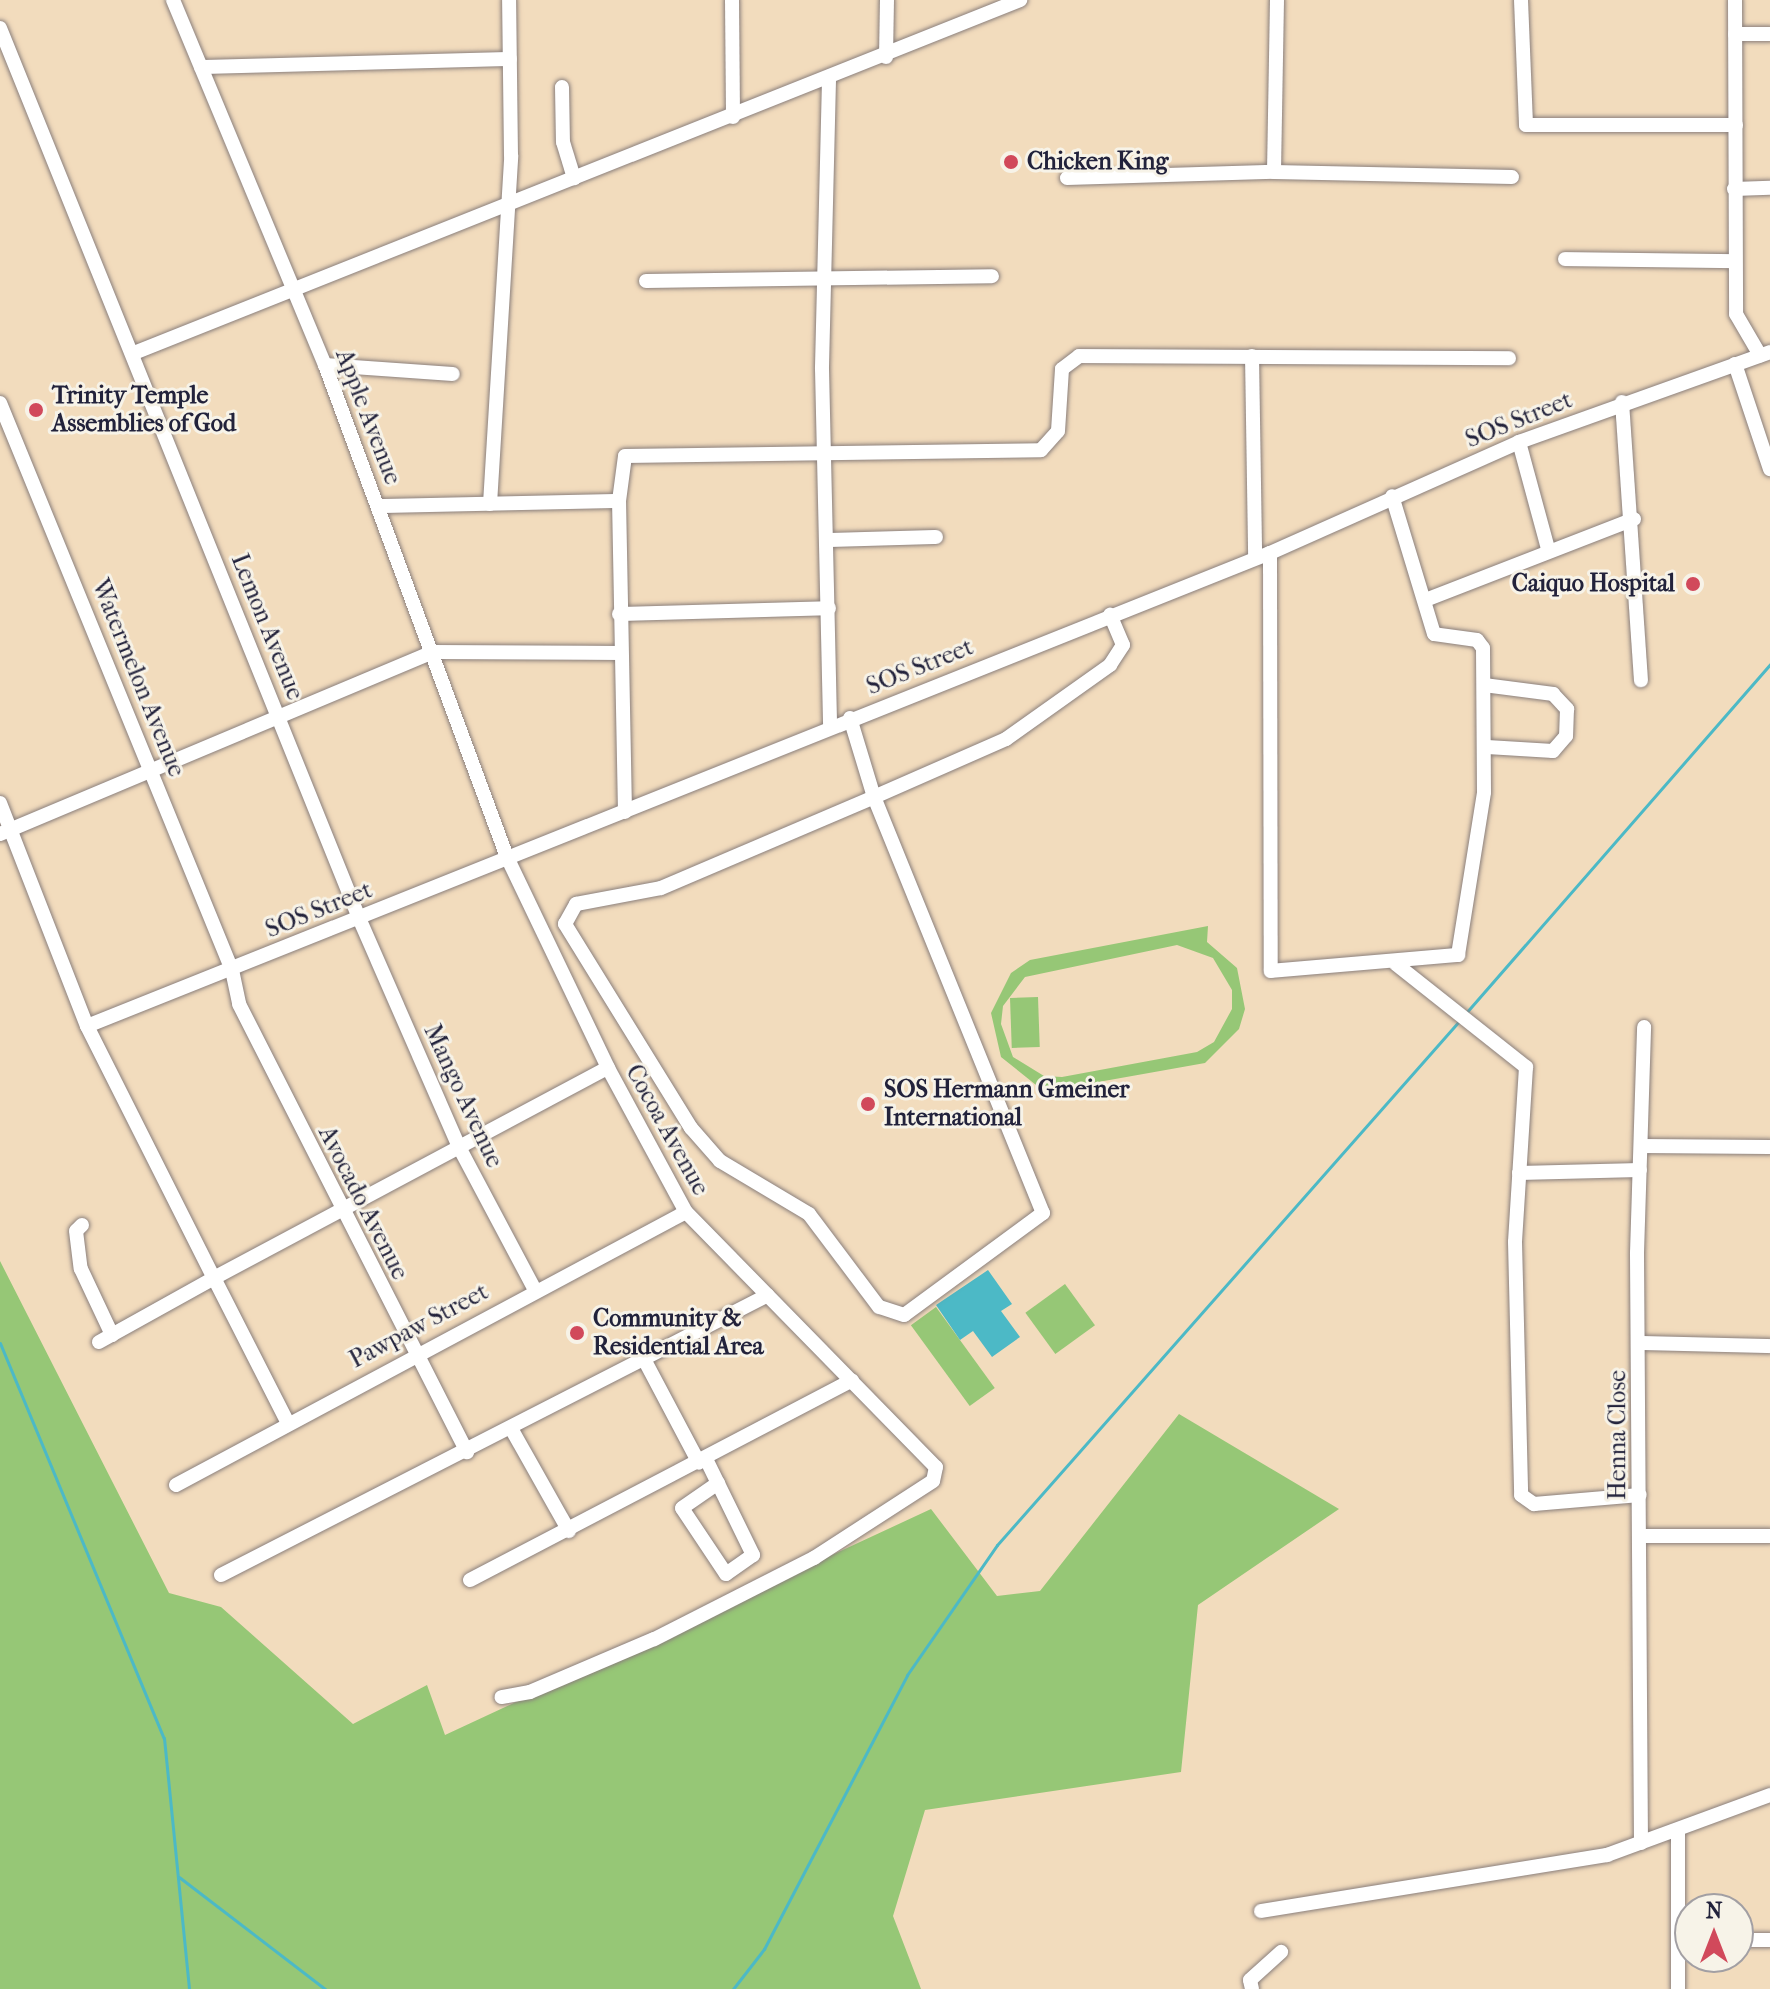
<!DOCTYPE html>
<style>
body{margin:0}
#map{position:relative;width:1770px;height:1989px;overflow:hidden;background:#f2dcbd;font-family:"IM FELL French Canon",serif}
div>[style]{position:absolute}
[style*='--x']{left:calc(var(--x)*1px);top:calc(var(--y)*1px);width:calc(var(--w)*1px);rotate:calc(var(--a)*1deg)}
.green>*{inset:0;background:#96c776;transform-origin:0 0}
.water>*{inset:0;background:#4cb9c6}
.stream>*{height:3px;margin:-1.5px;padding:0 1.5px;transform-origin:1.5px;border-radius:1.5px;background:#4cb9c6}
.roads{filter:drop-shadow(0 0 2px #8a7f7c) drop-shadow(0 0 2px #8a7f7c)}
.minor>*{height:14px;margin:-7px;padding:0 7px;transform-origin:7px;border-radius:7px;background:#fff}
.dots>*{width:22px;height:22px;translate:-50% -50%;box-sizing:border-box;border:4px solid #f7f3e8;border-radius:50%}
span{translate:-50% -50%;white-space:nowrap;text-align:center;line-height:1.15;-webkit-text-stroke:6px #f7f3e8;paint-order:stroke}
.poi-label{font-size:24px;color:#22223b;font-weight:700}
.left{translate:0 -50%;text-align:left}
.right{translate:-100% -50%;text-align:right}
.street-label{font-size:24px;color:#22223b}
.north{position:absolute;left:1674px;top:1893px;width:80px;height:80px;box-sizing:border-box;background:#f7f3e8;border:2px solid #a29fa3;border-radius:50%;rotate:0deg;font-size:22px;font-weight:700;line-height:32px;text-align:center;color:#22223b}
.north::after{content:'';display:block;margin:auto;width:28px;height:36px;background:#d1495b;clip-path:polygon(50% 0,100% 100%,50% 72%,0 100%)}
</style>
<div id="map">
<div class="green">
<i style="clip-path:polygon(evenodd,1208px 926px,1207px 942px,1237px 968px,1245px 1009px,1239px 1029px,1205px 1063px,1059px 1089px,1036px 1085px,1001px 1057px,991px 1013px,1011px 973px,1030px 960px,1208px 926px,1177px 945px,1213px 958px,1232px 990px,1232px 1009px,1214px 1042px,1197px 1052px,1062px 1077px,1044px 1076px,1013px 1057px,1001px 1024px,1003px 1006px,1025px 977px,1177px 945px)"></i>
<i style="left:1038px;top:997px;width:50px;height:28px;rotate:88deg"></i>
<i style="clip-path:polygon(0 1261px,169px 1593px,221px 1607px,353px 1724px,427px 1685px,445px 1735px,931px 1509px,997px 1596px,1040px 1591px,1179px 1414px,1339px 1509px,1198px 1605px,1181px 1772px,925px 1810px,893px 1916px,921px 1989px,0 1989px)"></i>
<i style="left:1065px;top:1284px;width:51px;height:49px;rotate:54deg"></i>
<i style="left:936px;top:1307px;width:100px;height:31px;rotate:54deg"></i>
</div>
<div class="water">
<i style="clip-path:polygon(988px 1270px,1012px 1304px,1001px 1311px,1020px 1337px,992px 1357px,973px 1331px,960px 1340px,936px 1305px)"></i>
</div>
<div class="stream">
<i style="--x:1465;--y:1014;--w:464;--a:-48.9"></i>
<i style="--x:0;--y:1343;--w:428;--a:67.5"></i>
<i style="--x:164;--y:1738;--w:252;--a:84.3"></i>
<i style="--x:179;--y:1877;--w:184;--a:37.5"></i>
<i style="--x:733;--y:1989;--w:51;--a:-52.2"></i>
<i style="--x:764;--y:1949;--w:309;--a:-62.4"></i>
<i style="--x:907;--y:1675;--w:158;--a:-55.3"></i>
<i style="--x:997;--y:1545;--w:700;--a:-48.59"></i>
</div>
<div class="roads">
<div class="minor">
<i style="--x:173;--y:0;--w:395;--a:67.4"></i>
<i style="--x:325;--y:365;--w:525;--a:69.7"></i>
<i style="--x:507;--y:857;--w:234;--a:64.4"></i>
<i style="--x:608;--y:1068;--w:164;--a:61.6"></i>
<i style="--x:686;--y:1212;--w:357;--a:45.6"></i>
<i style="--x:936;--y:1467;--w:14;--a:102"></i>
<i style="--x:933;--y:1481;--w:142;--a:147.1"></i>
<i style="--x:814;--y:1558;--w:179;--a:153.1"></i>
<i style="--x:654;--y:1639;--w:135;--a:156.9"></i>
<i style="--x:530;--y:1692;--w:29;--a:170"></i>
<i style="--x:732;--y:0;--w:117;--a:89.5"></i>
<i style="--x:1277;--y:0;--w:172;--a:91"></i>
<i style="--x:1274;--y:172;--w:238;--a:1.2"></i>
<i style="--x:1521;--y:0;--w:125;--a:87.7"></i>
<i style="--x:1526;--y:125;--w:210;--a:0"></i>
<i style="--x:1735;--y:0;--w:314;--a:89.8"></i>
<i style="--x:1736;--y:314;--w:48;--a:59.7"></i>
<i style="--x:0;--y:28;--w:960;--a:68.03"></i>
<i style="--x:359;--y:918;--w:252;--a:66.4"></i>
<i style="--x:460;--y:1149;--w:160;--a:62"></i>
<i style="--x:1735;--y:34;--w:35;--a:0"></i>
<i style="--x:886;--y:57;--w:57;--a:-89"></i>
<i style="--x:201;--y:67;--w:309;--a:-1.5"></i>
<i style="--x:829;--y:80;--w:289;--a:91.4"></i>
<i style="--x:822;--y:369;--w:357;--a:88.7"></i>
<i style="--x:562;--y:87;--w:55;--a:89"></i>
<i style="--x:563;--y:142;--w:38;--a:73"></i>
<i style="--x:1067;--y:178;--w:207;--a:-1.7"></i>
<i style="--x:1734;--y:189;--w:36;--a:-2"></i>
<i style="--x:1565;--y:259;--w:168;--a:0.7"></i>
<i style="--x:646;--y:281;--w:346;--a:-0.8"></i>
<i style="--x:134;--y:353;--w:954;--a:-21.72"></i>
<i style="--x:1252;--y:356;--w:202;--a:89.1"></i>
<i style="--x:1735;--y:364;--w:111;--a:71.6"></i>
<i style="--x:325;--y:365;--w:128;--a:4"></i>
<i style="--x:1622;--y:402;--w:279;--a:86.1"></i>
<i style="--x:0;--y:403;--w:613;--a:67.75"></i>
<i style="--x:232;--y:970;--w:35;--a:78"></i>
<i style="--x:239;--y:1004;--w:503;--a:63.03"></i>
<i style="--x:1519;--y:442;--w:111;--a:74.8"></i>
<i style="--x:490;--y:504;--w:349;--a:-86.5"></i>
<i style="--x:511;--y:156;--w:156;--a:-90.7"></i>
<i style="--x:379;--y:506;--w:240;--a:-1.2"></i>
<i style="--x:828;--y:540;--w:108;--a:-1.6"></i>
<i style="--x:1270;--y:553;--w:418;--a:89.9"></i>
<i style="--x:1271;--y:971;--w:188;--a:-4.9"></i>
<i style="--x:1458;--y:955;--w:165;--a:-80.9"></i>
<i style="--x:1484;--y:792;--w:144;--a:-90.4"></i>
<i style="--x:1483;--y:648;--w:10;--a:-127"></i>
<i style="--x:1477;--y:640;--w:43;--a:-172.1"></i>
<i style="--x:1434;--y:634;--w:144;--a:-106.9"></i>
<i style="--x:1428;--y:599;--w:221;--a:-21.2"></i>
<i style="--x:619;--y:614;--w:210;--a:-1.6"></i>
<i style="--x:1484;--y:685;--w:70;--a:7.4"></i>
<i style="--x:1553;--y:694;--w:21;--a:47"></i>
<i style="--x:1567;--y:709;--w:27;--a:92"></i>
<i style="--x:1566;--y:736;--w:20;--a:131"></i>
<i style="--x:1553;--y:751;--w:66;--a:-176.5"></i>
<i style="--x:850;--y:718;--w:83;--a:73.1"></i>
<i style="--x:874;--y:797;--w:144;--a:-23.7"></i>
<i style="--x:1006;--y:739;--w:128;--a:-35.4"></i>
<i style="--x:1110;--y:665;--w:24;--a:-57"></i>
<i style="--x:1123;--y:645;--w:33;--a:-113"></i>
<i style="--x:874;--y:797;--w:449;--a:67.9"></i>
<i style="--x:1043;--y:1213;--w:172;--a:143.7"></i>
<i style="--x:904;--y:1315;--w:26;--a:-162"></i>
<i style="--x:879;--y:1307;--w:116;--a:-127"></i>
<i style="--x:809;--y:1214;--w:104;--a:-149.2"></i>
<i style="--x:720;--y:1161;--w:44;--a:-131.3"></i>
<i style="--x:691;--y:1128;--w:240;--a:-121.7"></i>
<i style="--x:565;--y:924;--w:23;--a:-61"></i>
<i style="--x:576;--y:904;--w:86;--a:-10.7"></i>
<i style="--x:661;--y:888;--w:232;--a:-23.1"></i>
<i style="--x:0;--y:803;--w:239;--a:68.7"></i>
<i style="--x:87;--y:1026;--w:282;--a:63.3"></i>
<i style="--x:214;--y:1278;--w:446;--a:-28.1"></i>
<i style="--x:625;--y:812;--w:311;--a:-91.1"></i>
<i style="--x:619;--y:501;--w:45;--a:-82.4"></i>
<i style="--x:625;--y:456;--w:416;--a:-0.8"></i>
<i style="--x:1041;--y:450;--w:25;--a:-48"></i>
<i style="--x:1058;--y:431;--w:62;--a:-86.3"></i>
<i style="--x:1062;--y:369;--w:21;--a:-37"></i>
<i style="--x:1079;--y:356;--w:430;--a:0.3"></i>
<i style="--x:0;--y:834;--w:469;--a:-22.8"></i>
<i style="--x:432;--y:652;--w:189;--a:0.3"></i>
<i style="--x:1396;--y:964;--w:166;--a:38.4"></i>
<i style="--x:1526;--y:1067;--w:175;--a:93.6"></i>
<i style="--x:1515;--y:1242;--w:253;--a:88.6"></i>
<i style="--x:1521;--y:1495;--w:16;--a:35"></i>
<i style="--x:1534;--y:1504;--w:106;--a:-4.9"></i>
<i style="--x:87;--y:1026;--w:1274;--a:-21.79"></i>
<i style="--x:1270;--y:553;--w:273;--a:-24"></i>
<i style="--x:1519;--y:442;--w:267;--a:-19.7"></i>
<i style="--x:1641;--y:1146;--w:129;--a:0.4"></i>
<i style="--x:1519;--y:1173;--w:121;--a:-1.4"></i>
<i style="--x:82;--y:1225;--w:8;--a:135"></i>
<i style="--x:76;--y:1231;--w:38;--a:83"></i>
<i style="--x:81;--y:1269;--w:73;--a:64.8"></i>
<i style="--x:99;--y:1342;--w:132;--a:-29.1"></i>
<i style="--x:214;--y:1278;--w:163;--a:63"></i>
<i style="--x:1639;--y:1343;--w:131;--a:1.3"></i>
<i style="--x:645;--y:1361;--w:115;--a:62.1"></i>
<i style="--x:512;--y:1430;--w:116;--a:60.6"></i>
<i style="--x:706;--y:1459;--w:107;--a:63.9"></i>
<i style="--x:753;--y:1555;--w:33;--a:145"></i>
<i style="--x:726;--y:1574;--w:79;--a:-123.7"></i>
<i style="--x:682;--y:1508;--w:44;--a:-34.8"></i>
<i style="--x:176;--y:1485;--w:578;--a:-28.16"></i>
<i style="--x:1640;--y:1536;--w:130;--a:0"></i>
<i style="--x:221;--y:1575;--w:614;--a:-27.11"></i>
<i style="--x:470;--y:1580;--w:431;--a:-27.6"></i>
<i style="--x:1641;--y:1843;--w:590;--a:-90.39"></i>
<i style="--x:1637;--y:1253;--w:226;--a:-88.2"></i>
<i style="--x:1261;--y:1911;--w:351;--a:-9.2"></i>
<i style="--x:1607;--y:1855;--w:174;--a:-20.2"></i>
<i style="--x:1738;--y:1940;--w:32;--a:0"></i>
<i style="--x:1252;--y:1989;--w:9;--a:-103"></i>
<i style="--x:1250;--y:1980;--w:42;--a:-42.1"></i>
<i style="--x:1678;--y:1989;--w:158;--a:-90"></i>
</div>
</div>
<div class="dots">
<i style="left:1011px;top:162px;background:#d1495b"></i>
<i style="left:36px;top:410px;background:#d1495b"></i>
<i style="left:1693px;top:584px;background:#d1495b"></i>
<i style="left:868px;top:1104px;background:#d1495b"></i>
<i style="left:577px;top:1333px;background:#d1495b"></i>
</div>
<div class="poi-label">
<span class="left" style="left:1027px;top:162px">Chicken King</span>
<span class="left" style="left:52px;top:410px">Trinity Temple<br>Assemblies of God</span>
<span class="right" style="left:1675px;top:584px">Caiquo Hospital</span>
<span class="left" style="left:884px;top:1104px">SOS Hermann Gmeiner<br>International</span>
<span class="left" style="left:593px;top:1333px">Community &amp;<br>Residential Area</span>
</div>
<div class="street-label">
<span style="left:368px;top:417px;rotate:69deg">Apple Avenue</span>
<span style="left:1519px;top:420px;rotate:-22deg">SOS Street</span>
<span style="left:267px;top:627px;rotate:68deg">Lemon Avenue</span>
<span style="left:920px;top:667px;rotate:-22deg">SOS Street</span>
<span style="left:138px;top:678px;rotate:68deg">Watermelon Avenue</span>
<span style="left:319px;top:910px;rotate:-22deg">SOS Street</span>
<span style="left:463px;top:1096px;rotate:65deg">Mango Avenue</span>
<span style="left:667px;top:1130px;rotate:61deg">Cocoa Avenue</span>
<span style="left:363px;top:1203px;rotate:63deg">Avocado Avenue</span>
<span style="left:419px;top:1326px;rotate:-28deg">Pawpaw Street</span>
<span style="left:1618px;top:1435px;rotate:-90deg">Henna Close</span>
</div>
<div class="north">N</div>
</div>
